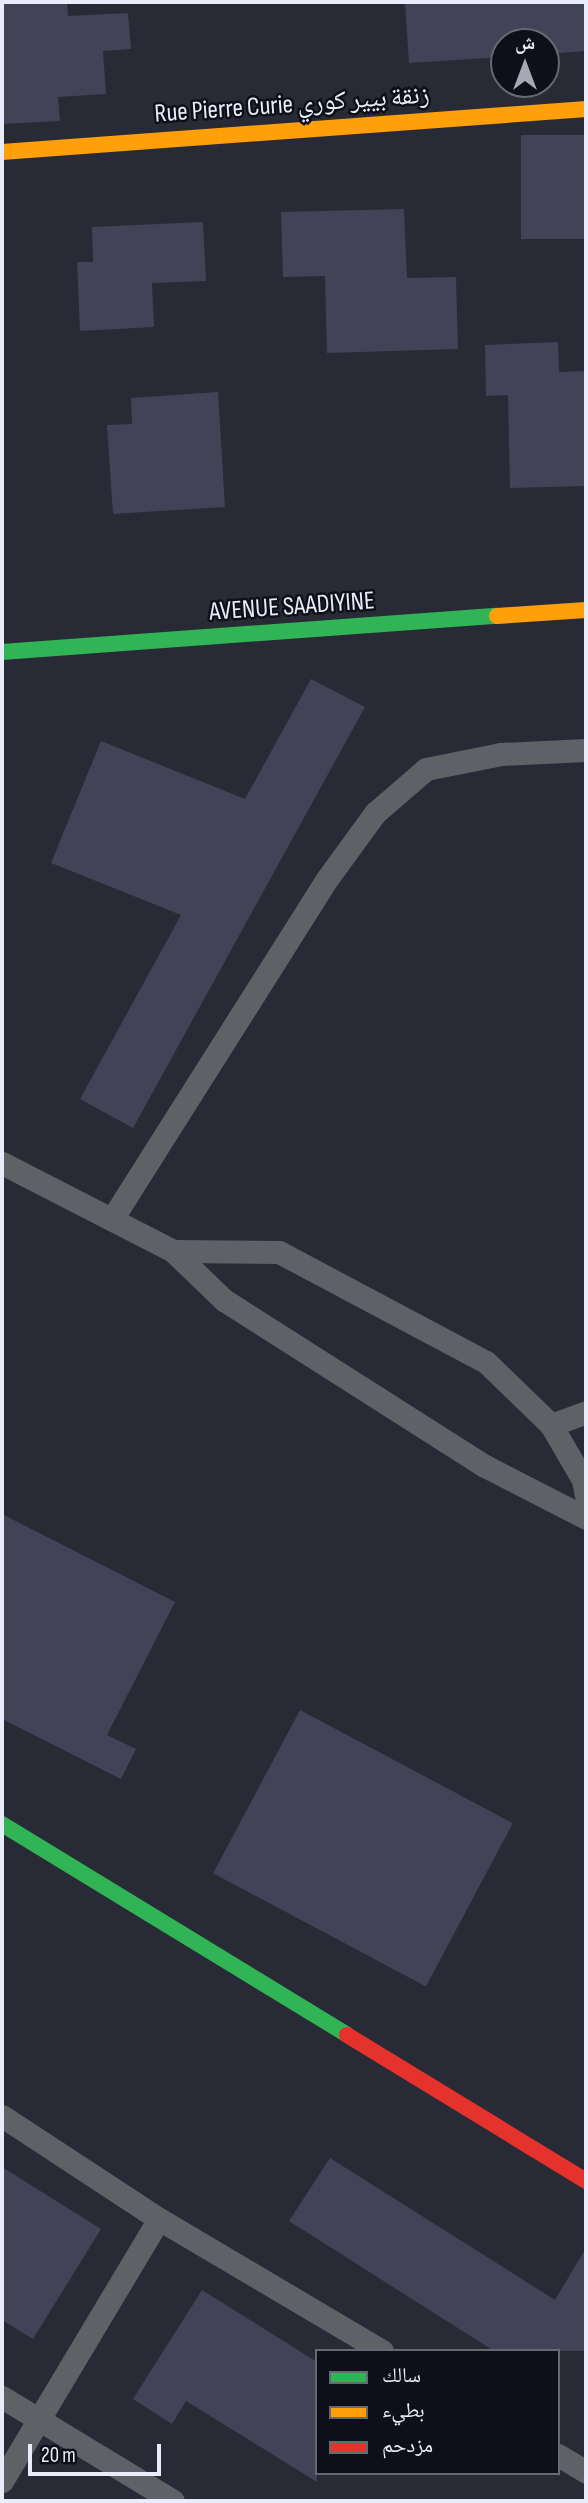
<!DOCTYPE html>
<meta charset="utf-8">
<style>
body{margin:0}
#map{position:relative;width:588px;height:2503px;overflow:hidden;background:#282a35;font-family:"Sofia Sans Condensed","Noto Naskh Arabic",sans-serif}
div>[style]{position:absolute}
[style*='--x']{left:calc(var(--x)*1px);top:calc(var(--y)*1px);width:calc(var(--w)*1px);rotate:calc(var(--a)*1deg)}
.building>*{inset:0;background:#434357;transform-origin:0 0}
.lane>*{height:23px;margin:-11.5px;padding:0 11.5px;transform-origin:11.5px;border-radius:11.5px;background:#5f6167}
.fast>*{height:16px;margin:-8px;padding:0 8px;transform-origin:8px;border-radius:8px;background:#30b455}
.slow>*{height:16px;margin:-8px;padding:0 8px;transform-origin:8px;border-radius:8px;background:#ff9f0a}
.jam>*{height:16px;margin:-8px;padding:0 8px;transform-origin:8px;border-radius:8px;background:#e5322d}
span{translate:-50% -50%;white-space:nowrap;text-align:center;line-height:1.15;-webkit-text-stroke:5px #0e1019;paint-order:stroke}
.street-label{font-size:26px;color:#e9ecfa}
.frame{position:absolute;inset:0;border:4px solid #e9ecfa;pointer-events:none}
.legend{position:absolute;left:315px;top:2349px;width:245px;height:126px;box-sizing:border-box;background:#0e1019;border:2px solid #666873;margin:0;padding:9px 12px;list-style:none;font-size:21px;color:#e9ecfa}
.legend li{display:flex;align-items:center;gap:14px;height:35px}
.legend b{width:35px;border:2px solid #666873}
.north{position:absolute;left:490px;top:28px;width:70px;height:70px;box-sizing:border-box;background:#0e1019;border:2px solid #666873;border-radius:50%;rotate:0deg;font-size:19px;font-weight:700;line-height:28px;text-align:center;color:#e9ecfa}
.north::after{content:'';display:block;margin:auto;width:24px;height:32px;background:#a5a8b5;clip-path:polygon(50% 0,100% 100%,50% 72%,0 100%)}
.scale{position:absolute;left:28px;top:2444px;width:133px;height:32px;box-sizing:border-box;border:4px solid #e9ecfa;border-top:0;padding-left:9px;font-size:21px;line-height:24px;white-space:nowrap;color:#e9ecfa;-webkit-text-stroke:5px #0e1019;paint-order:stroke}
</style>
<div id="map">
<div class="building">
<i style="clip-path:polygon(2px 2px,67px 2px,68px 16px,128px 13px,131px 49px,103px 51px,106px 94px,58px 97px,60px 121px,2px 124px)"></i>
<i style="clip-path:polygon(405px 2px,586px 2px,586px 51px,546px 54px,546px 42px,504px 42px,504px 57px,409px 63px)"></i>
<i style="left:586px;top:135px;width:104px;height:65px;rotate:90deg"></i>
<i style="clip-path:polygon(404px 209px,407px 278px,456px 277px,458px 349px,327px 353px,325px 276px,283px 277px,281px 212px)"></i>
<i style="clip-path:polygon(203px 222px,206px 281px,152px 283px,154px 327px,80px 331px,77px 262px,93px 262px,92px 227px)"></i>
<i style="clip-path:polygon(558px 342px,559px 372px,586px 371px,586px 486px,510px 488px,508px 395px,486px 396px,485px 345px)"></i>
<i style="clip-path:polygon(218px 392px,225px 507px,113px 514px,107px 425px,132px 424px,131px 398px)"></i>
<i style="clip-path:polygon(311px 679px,365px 707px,133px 1128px,80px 1099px,181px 915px,51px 863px,101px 741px,245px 799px)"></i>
<i style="clip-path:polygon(2px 1514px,175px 1602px,107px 1735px,136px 1749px,121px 1779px,2px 1719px)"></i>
<i style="left:300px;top:1710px;width:241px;height:185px;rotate:28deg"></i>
<i style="clip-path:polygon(330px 2158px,555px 2300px,586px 2248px,586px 2351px,494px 2351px,289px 2221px)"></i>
<i style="clip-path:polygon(2px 2167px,101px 2229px,33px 2339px,2px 2320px)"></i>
<i style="clip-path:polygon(202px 2290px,317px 2362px,317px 2482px,186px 2401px,172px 2424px,133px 2399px)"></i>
</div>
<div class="lane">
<i style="--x:2;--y:1163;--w:192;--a:27.2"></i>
<i style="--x:173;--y:1251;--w:71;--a:43.9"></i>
<i style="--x:224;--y:1300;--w:309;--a:32.5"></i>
<i style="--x:485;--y:1466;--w:114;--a:27.2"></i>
<i style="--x:112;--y:1219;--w:402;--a:-57.7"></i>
<i style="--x:327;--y:879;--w:82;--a:-54"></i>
<i style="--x:375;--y:813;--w:67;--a:-40.8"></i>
<i style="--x:426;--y:769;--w:76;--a:-11.3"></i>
<i style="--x:501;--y:754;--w:85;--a:-2.7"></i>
<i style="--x:173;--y:1251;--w:106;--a:0.5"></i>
<i style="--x:279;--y:1252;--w:234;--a:28"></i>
<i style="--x:486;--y:1362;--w:91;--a:44.1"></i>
<i style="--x:551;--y:1425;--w:64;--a:59.8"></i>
<i style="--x:583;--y:1480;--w:15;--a:79"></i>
<i style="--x:551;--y:1425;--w:37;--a:-20"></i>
<i style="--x:2;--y:2116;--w:188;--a:33.3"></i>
<i style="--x:2;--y:2397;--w:200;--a:31.3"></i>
<i style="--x:558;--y:2455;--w:33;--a:31"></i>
<i style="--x:2;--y:2481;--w:305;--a:-59.1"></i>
<i style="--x:159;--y:2219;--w:259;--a:30.6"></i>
</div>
<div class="fast">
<i style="--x:2;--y:652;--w:496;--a:-4.2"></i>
<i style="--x:2;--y:1824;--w:404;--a:31.4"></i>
</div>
<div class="slow">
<i style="--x:2;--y:152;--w:586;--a:-4.21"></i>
<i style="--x:497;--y:616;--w:89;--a:-3.9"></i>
</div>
<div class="jam">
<i style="--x:347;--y:2035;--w:280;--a:31.4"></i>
</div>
<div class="street-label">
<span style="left:292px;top:105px;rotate:-4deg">Rue Pierre Curie زنقة بيير كوري</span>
<span style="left:292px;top:607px;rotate:-4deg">AVENUE SAADIYINE</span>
</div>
<div class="frame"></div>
<ul class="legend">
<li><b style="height:9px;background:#30b455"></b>سالك</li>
<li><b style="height:9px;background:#ff9f0a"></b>بطيء</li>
<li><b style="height:9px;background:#e5322d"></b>مزدحم</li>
</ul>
<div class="north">ش</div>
<div class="scale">20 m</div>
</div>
